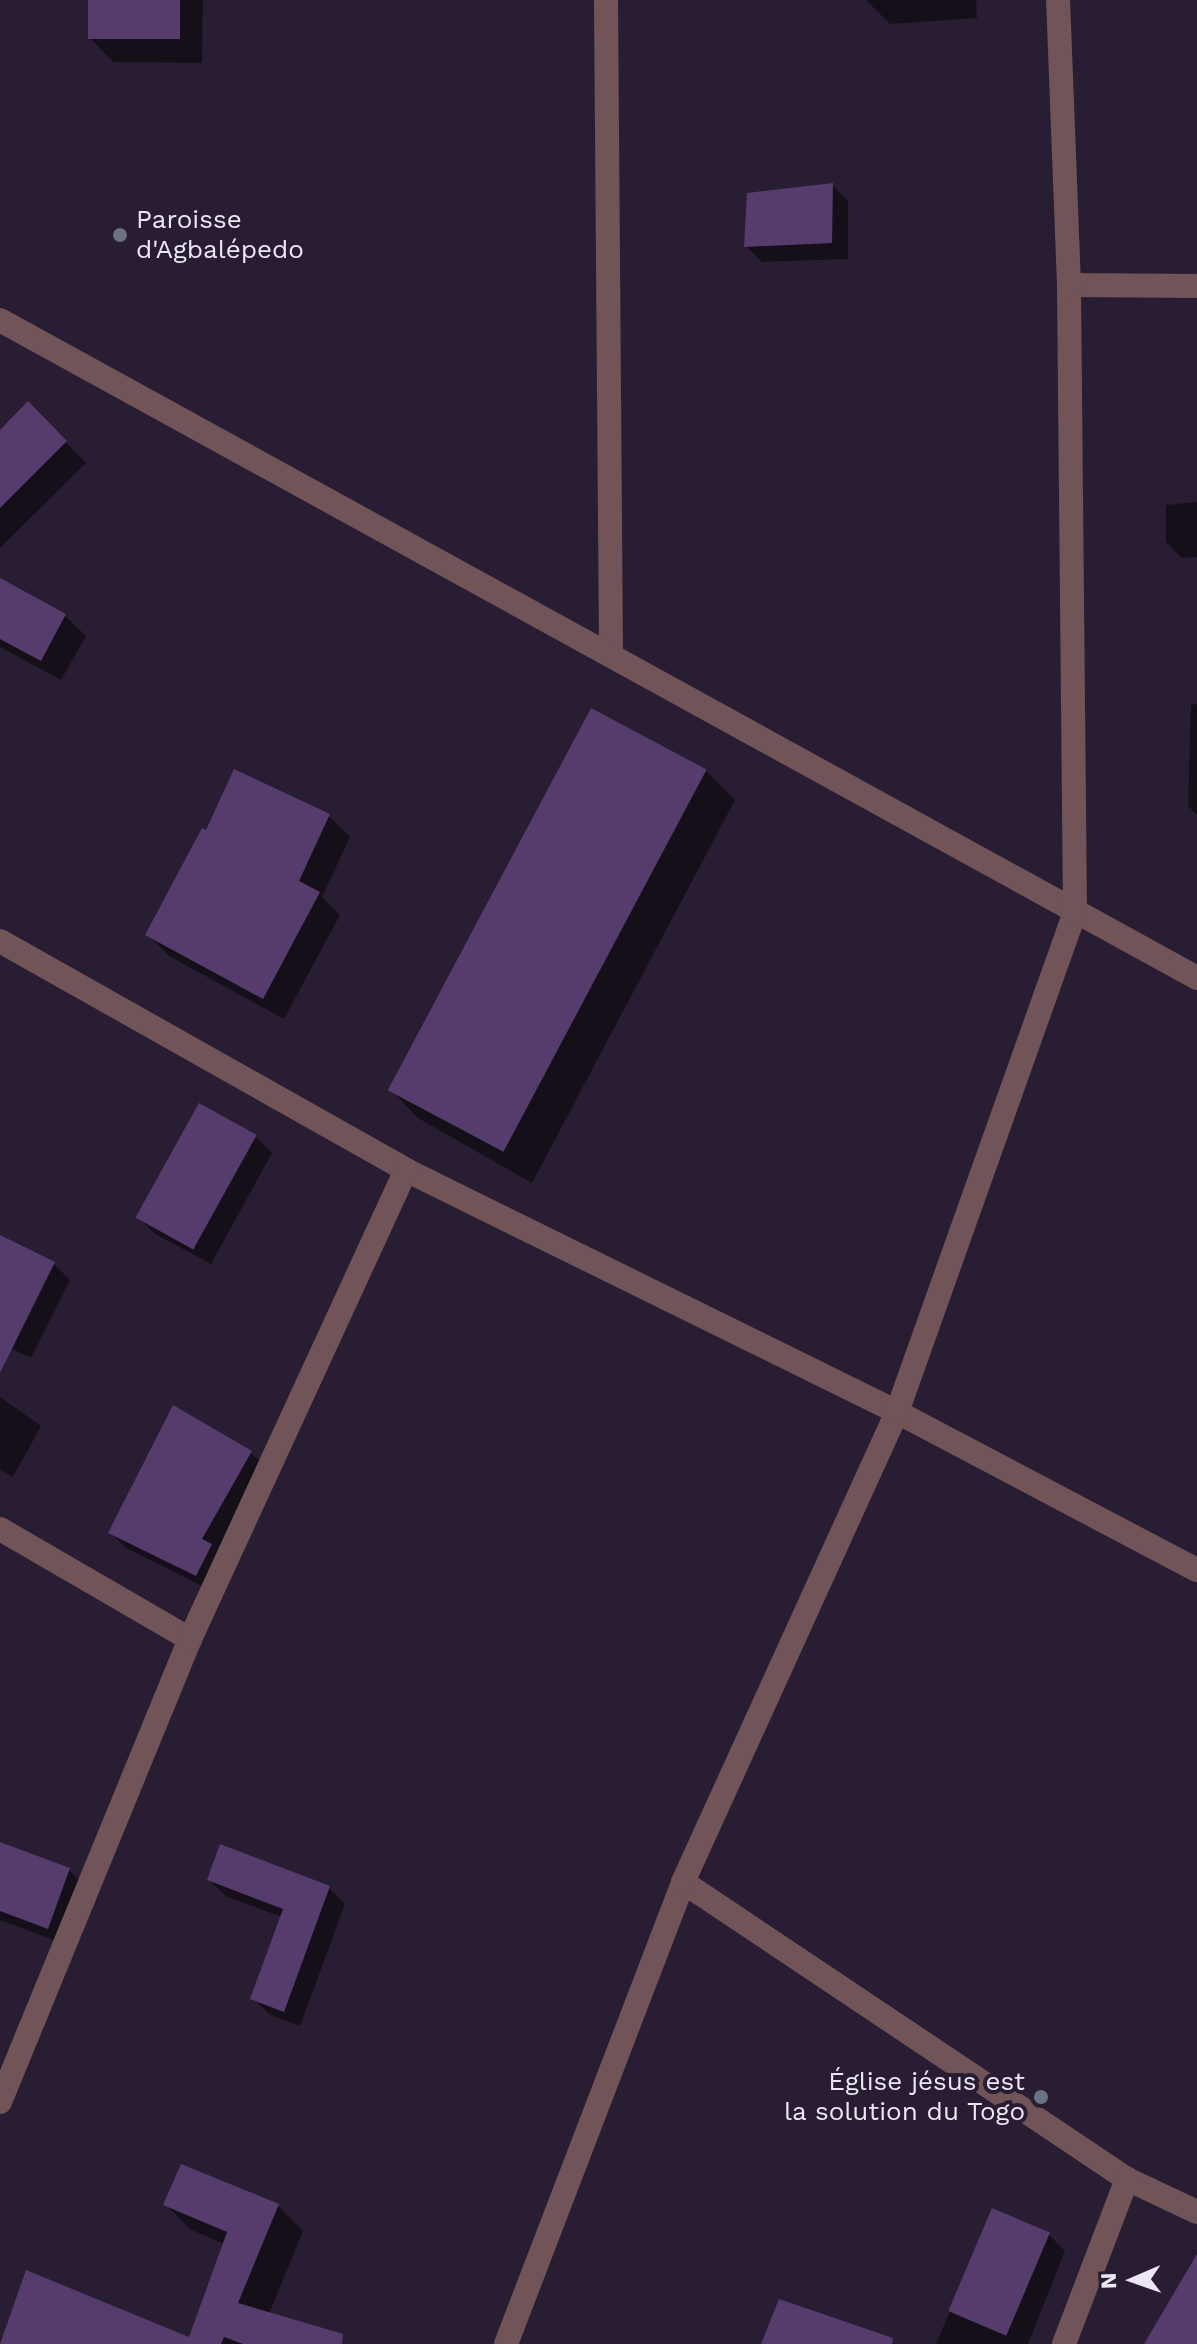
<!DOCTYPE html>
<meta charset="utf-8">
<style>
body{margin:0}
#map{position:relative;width:1197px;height:2344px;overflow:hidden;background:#281d32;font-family:"Work Sans",sans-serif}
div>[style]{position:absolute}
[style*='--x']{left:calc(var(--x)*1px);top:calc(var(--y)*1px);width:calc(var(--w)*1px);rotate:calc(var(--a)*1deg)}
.shadow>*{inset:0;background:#0007}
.building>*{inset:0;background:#563c6d;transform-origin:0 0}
.street>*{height:24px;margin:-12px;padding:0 12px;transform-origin:12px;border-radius:12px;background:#705458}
.dots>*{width:22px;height:22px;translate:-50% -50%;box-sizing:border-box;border:4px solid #281d32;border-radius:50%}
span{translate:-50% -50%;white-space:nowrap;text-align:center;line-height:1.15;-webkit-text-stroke:8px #281d32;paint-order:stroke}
.poi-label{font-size:26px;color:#ede6f4}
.left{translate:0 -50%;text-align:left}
.right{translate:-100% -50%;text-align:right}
.north{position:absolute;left:1093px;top:2240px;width:80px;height:80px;-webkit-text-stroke:6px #281d32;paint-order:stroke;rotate:268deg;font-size:22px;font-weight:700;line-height:32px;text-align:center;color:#ede6f4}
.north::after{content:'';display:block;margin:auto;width:28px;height:36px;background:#ede6f4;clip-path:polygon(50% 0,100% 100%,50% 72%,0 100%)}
</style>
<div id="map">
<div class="shadow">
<i style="clip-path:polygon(90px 0,203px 0,202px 63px,113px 62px,90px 38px)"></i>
<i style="clip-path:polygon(866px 0,976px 0,977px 18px,890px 24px)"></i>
<i style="clip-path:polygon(832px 185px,848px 201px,848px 259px,762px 262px,746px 246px)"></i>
<i style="clip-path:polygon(28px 404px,86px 463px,0 548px,0 433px)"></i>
<i style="clip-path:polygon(1197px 502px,1197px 557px,1182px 558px,1166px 542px,1166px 505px)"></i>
<i style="clip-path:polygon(0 580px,65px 616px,86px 636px,61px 680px,0 647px)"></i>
<i style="clip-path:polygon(1197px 704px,1197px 815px,1188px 806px,1191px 705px)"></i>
<i style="clip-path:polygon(706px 771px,735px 800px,532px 1183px,418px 1118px,389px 1088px)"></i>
<i style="clip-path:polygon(329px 816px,350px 837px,322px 897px,340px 915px,284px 1019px,169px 956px,147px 934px)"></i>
<i style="clip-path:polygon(256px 1137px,272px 1153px,211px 1264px,155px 1234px,139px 1218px)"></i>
<i style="clip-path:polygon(0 1235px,54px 1264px,70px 1280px,31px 1358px,0 1343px)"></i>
<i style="clip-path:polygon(0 1397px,41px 1426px,13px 1477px,0 1470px)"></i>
<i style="clip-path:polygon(174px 1408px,251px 1453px,267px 1469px,212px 1591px,126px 1548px,110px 1532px)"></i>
<i style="clip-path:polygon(0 1845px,69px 1870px,85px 1886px,64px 1944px,0 1920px)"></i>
<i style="clip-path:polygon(209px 1880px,329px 1888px,345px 1904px,300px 2026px,269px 2014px,253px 1998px,282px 1917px,226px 1896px)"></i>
<i style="clip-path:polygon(166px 2205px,278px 2206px,303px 2231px,269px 2314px,321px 2344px,0 2344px,27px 2272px,190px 2339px,225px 2244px,191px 2230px)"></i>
<i style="clip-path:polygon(993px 2211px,1049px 2235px,1065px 2251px,1028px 2344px,936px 2344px)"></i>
</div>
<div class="building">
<i style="left:88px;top:0;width:92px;height:39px"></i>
<i style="clip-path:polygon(833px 183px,832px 243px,744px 247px,747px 193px)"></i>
<i style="clip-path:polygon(28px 401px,67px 441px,0 508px,0 430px)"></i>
<i style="clip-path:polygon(0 578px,66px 614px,41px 661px,0 639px)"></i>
<i style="left:591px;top:708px;width:131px;height:433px;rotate:28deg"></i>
<i style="clip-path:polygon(234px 769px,330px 814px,299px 881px,320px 892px,263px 999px,145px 935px,202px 828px,206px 830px)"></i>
<i style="left:199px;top:1103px;width:66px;height:131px;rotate:29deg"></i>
<i style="clip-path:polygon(0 1235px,55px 1262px,0 1373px)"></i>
<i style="clip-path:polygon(173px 1405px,252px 1451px,202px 1539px,212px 1544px,196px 1576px,108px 1533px)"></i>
<i style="clip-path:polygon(0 1842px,70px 1868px,48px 1929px,0 1911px)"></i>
<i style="clip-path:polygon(220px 1844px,330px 1886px,284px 2012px,250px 1999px,283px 1909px,207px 1880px)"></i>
<i style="clip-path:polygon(181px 2164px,279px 2204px,238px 2303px,343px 2334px,342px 2344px,243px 2344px,224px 2337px,221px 2344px,0 2344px,26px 2270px,189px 2337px,227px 2232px,163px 2205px)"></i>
<i style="left:992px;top:2208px;width:63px;height:112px;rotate:23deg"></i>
<i style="clip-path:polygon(1197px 2254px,1197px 2344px,1144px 2344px)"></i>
<i style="clip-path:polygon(779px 2299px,893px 2338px,892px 2344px,761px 2344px)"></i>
</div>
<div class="street">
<i style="--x:606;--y:0;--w:653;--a:89.56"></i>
<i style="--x:1069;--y:285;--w:128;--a:0.4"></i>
<i style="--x:0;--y:320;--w:1366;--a:28.8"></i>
<i style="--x:0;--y:941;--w:466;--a:29.4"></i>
<i style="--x:406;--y:1170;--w:547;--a:26.24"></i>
<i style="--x:897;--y:1412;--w:339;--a:27.8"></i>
<i style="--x:0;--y:1529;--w:220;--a:30.1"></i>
<i style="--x:683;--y:1882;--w:534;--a:33.78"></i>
<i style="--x:1127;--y:2179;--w:77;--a:25.2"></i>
<i style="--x:0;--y:2102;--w:500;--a:-67.69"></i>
<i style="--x:190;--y:1639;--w:516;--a:-65.27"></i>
<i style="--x:506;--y:2344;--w:495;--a:-69"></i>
<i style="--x:683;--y:1882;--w:516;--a:-65.52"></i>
<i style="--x:897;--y:1412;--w:531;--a:-70.4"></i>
<i style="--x:1075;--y:912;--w:627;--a:-90.55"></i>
<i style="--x:1069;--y:285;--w:285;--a:-92.2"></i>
<i style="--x:1064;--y:2344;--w:177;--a:-69.1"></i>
</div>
<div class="dots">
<i style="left:120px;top:235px;background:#6b7280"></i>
<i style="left:1041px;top:2097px;background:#6b7280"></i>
</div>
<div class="poi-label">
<span class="left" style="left:136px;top:235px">Paroisse<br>d'Agbalépedo</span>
<span class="right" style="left:1025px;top:2097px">Église jésus est<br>la solution du Togo</span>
</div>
<div class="north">N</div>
</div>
